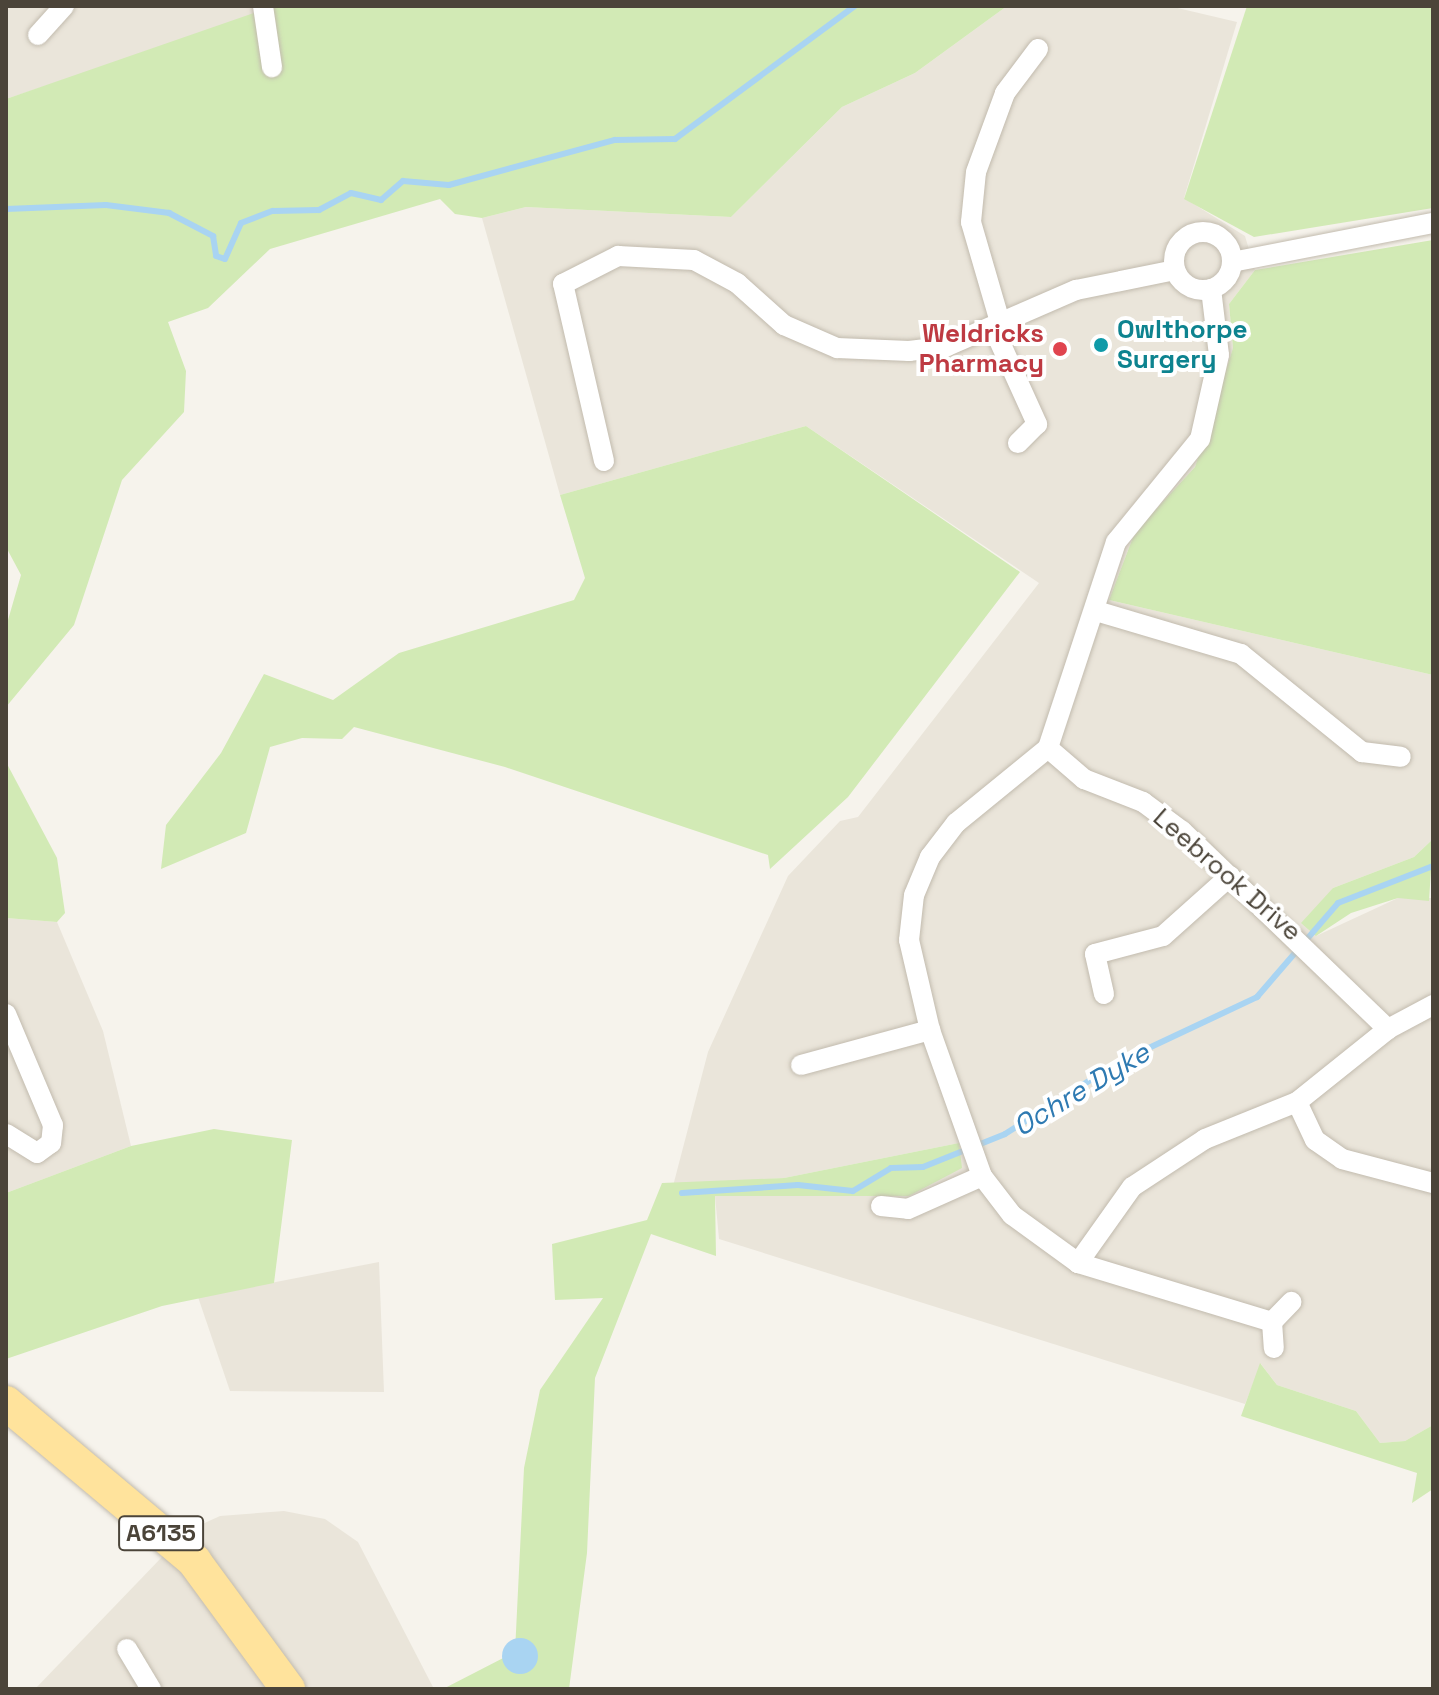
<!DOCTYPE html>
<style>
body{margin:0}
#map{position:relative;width:1439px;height:1695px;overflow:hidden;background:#f6f3ec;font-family:"Space Grotesk",sans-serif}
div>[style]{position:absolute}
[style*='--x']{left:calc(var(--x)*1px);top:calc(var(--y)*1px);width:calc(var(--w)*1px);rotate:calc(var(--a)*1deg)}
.residential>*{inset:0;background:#eae5da}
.green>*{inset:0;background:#d2eab5}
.water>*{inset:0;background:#a9d4f2}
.round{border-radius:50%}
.stream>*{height:6px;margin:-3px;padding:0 3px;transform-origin:3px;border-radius:3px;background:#a9d4f2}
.roads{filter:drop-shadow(0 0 2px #c2bbae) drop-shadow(0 0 2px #c2bbae)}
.minor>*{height:20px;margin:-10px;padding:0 10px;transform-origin:10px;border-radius:10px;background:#fff}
.minor>.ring{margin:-10px;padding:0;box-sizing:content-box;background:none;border:20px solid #fff;border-radius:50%}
.primary>*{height:34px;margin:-17px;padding:0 17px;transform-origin:17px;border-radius:17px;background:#ffe39c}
.dots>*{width:22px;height:22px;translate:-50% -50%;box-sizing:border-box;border:4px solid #fff;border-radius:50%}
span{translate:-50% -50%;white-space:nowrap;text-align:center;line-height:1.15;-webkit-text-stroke:8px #fff;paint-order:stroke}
.shield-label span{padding:2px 6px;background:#fff;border:2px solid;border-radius:6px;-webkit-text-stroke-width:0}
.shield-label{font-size:24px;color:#4b4439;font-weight:700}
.culture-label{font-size:26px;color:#0d838f;font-weight:700}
.left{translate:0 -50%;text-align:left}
.health-label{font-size:26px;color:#be3a42;font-weight:700}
.right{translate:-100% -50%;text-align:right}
.street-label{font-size:26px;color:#4b4439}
.water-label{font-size:28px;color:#2e7ab2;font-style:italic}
.frame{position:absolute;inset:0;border:8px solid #4b4439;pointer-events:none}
</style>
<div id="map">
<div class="residential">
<i style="clip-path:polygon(6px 6px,274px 6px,275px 10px,6px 99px)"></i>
<i style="clip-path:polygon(1007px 6px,1169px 6px,1237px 22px,1184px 198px,1245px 236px,1255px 270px,1229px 304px,1233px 348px,1195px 467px,1135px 532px,1109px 600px,1433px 675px,1433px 839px,1414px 857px,1333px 888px,1316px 936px,1398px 898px,1433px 898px,1433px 1425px,1405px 1441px,1380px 1443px,1356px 1411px,1277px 1385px,1261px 1364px,1245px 1404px,719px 1239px,715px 1196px,909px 1196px,959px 1143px,784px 1178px,673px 1186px,708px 1052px,788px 876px,840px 821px,858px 817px,1039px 583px,806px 426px,560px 495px,482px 218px,526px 207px,731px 217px,842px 107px,915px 73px)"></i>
<i style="clip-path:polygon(6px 918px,57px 922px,103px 1031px,131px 1146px,6px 1193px)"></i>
<i style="clip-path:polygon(379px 1262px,384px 1392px,230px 1391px,198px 1297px)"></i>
<i style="clip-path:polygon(284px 1511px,325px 1519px,358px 1542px,434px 1689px,35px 1689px,187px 1531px,220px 1516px)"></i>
</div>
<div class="green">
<i style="clip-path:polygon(274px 6px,1007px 6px,915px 73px,842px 107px,731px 217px,526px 207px,482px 218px,455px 214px,440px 199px,270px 249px,208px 308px,168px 322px,186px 371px,184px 412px,122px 480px,74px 625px,6px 707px,6px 627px,21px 575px,6px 547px,6px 99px)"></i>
<i style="clip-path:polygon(1247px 6px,1433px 6px,1433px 208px,1254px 237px,1184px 199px)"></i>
<i style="clip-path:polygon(1433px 240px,1433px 675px,1109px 600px,1135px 532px,1195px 467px,1233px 348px,1229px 304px,1255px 270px)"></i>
<i style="clip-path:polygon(806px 426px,1020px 572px,848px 797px,770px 869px,768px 855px,505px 767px,354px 727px,342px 739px,302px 738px,270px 747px,246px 833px,161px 869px,166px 825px,221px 753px,264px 674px,333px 700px,399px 653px,574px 600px,585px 578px,560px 495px)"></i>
<i style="clip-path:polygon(6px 762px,57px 858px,65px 913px,57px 922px,6px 918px)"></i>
<i style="clip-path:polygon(1433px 839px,1429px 901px,1398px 898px,1351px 913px,1316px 936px,1301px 923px,1333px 888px,1414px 857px)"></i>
<i style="clip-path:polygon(214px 1129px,292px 1140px,274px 1283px,162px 1306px,6px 1359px,6px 1193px,131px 1146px)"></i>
<i style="clip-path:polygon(959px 1143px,962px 1168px,909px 1196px,715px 1196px,716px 1256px,651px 1234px,595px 1378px,587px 1553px,569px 1689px,443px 1689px,515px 1652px,524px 1468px,540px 1390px,603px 1298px,555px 1300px,552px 1244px,647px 1220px,662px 1183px,784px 1178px)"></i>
<i style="clip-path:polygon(1260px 1363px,1277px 1385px,1356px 1411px,1380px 1443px,1405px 1441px,1433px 1425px,1433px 1489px,1412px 1503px,1417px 1473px,1241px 1416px)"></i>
</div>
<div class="water">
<i class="round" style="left:502px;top:1638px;width:36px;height:36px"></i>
</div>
<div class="stream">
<i style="--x:6;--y:209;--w:100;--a:-2.3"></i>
<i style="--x:106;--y:205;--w:64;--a:7.2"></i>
<i style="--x:169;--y:213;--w:50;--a:27.6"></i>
<i style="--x:213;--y:236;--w:20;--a:81"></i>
<i style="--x:216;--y:256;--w:9;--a:18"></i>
<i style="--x:225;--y:259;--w:39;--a:-66"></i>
<i style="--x:241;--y:223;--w:34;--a:-21"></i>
<i style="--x:273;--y:211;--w:46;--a:-1.2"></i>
<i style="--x:319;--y:210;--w:36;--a:-28"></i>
<i style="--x:351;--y:193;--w:31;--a:13"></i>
<i style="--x:381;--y:200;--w:29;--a:-41"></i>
<i style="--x:403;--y:181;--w:46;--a:5"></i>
<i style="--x:449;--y:185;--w:172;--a:-15.2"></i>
<i style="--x:615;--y:140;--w:60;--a:-1"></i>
<i style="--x:675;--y:139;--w:224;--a:-36.5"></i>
<i style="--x:682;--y:1193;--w:116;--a:-3.9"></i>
<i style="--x:798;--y:1185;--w:55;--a:6.2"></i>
<i style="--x:853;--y:1191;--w:44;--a:-31.2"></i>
<i style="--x:891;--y:1168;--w:32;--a:-2"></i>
<i style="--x:923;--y:1167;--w:88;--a:-21.9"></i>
<i style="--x:1005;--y:1134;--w:135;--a:-32.3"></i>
<i style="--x:1119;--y:1062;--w:153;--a:-25.2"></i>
<i style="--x:1257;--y:997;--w:124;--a:-49.2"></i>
<i style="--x:1338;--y:903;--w:102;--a:-21.3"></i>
</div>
<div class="roads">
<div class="minor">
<i style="--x:263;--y:6;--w:62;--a:81.6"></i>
<i style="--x:38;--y:35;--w:39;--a:-48"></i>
<i class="ring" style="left:1174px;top:232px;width:38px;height:38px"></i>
<i style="--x:1232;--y:262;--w:205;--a:-11"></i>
<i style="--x:1211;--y:289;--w:66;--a:83.1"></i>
<i style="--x:1219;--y:355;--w:86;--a:102.7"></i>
<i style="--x:1200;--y:439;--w:133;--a:129.2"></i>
<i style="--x:1116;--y:542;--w:217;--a:108.3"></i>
<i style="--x:1048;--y:748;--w:119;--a:140.8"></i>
<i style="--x:956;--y:823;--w:43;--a:127.4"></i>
<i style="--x:930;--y:857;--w:41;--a:112.8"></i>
<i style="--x:914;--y:895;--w:45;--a:96.3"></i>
<i style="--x:909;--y:940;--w:92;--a:76.9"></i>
<i style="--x:930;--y:1030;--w:155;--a:70.4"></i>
<i style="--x:982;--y:1176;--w:49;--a:52.4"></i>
<i style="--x:1012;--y:1215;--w:82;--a:36"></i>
<i style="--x:1078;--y:1263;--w:203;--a:16.9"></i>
<i style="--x:1272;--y:1322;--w:26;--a:86"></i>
<i style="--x:1000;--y:322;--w:104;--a:-106.2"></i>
<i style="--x:971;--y:222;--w:50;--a:-84.3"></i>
<i style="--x:976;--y:172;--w:84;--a:-69.8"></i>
<i style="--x:1005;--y:93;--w:55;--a:-53.1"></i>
<i style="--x:993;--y:327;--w:107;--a:65.6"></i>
<i style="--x:1037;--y:424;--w:27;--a:135"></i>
<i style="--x:604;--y:461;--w:182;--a:-103"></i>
<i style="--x:563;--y:284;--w:62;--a:-27"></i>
<i style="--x:618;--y:256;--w:76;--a:3"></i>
<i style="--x:694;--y:260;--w:49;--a:28.1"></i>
<i style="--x:737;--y:283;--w:63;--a:41.8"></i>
<i style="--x:784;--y:325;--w:58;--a:23.5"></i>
<i style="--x:837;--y:348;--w:72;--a:2.4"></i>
<i style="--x:909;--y:351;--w:38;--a:-7"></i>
<i style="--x:947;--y:346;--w:141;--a:-23.5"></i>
<i style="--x:1076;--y:290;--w:101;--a:-11.4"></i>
<i style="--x:1096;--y:611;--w:151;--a:16.5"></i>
<i style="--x:1241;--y:654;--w:156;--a:39"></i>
<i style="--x:1362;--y:752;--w:39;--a:7"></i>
<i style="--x:1048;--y:748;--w:48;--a:40.7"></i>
<i style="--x:1084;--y:779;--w:63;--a:21.3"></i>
<i style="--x:1143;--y:802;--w:49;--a:36.6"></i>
<i style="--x:1182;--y:831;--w:286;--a:43.9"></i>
<i style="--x:1104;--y:994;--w:41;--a:-102.7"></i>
<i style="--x:1095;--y:954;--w:70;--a:-14.8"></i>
<i style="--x:1163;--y:936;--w:90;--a:-41.8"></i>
<i style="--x:6;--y:1014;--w:121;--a:67.1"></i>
<i style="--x:53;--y:1125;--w:18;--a:96"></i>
<i style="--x:51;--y:1143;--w:17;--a:144"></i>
<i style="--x:37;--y:1153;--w:36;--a:-148"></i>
<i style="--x:801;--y:1065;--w:134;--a:-15.2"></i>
<i style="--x:1297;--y:1102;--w:42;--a:64.7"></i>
<i style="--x:1315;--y:1140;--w:33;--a:35"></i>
<i style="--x:1342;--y:1159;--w:94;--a:14.8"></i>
<i style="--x:881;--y:1206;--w:27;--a:6"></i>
<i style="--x:908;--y:1209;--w:81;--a:-24"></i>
<i style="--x:1078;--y:1263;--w:93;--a:-54.6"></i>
<i style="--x:1132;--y:1187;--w:87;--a:-33.3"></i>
<i style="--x:1205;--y:1139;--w:99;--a:-21.9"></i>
<i style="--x:1297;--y:1102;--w:117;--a:-38.7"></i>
<i style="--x:1388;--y:1029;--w:51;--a:-28.1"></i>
<i style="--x:1272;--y:1322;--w:28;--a:-46"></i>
<i style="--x:127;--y:1649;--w:47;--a:59"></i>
</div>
<div class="primary">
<i style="--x:6;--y:1403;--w:246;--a:40"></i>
<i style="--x:194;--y:1561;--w:159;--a:53.7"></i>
</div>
</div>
<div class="dots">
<i style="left:1101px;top:345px;background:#0f9aa8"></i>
<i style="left:1060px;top:349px;background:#e0444e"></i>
</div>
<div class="shield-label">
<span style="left:161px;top:1533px">A6135</span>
</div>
<div class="culture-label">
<span class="left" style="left:1117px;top:345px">Owlthorpe<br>Surgery</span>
</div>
<div class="health-label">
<span class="right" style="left:1044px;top:349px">Weldricks<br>Pharmacy</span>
</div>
<div class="street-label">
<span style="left:1227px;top:875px;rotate:41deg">Leebrook Drive</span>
</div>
<div class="water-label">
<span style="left:1081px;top:1089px;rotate:-31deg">Ochre Dyke</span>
</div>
<div class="frame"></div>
</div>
